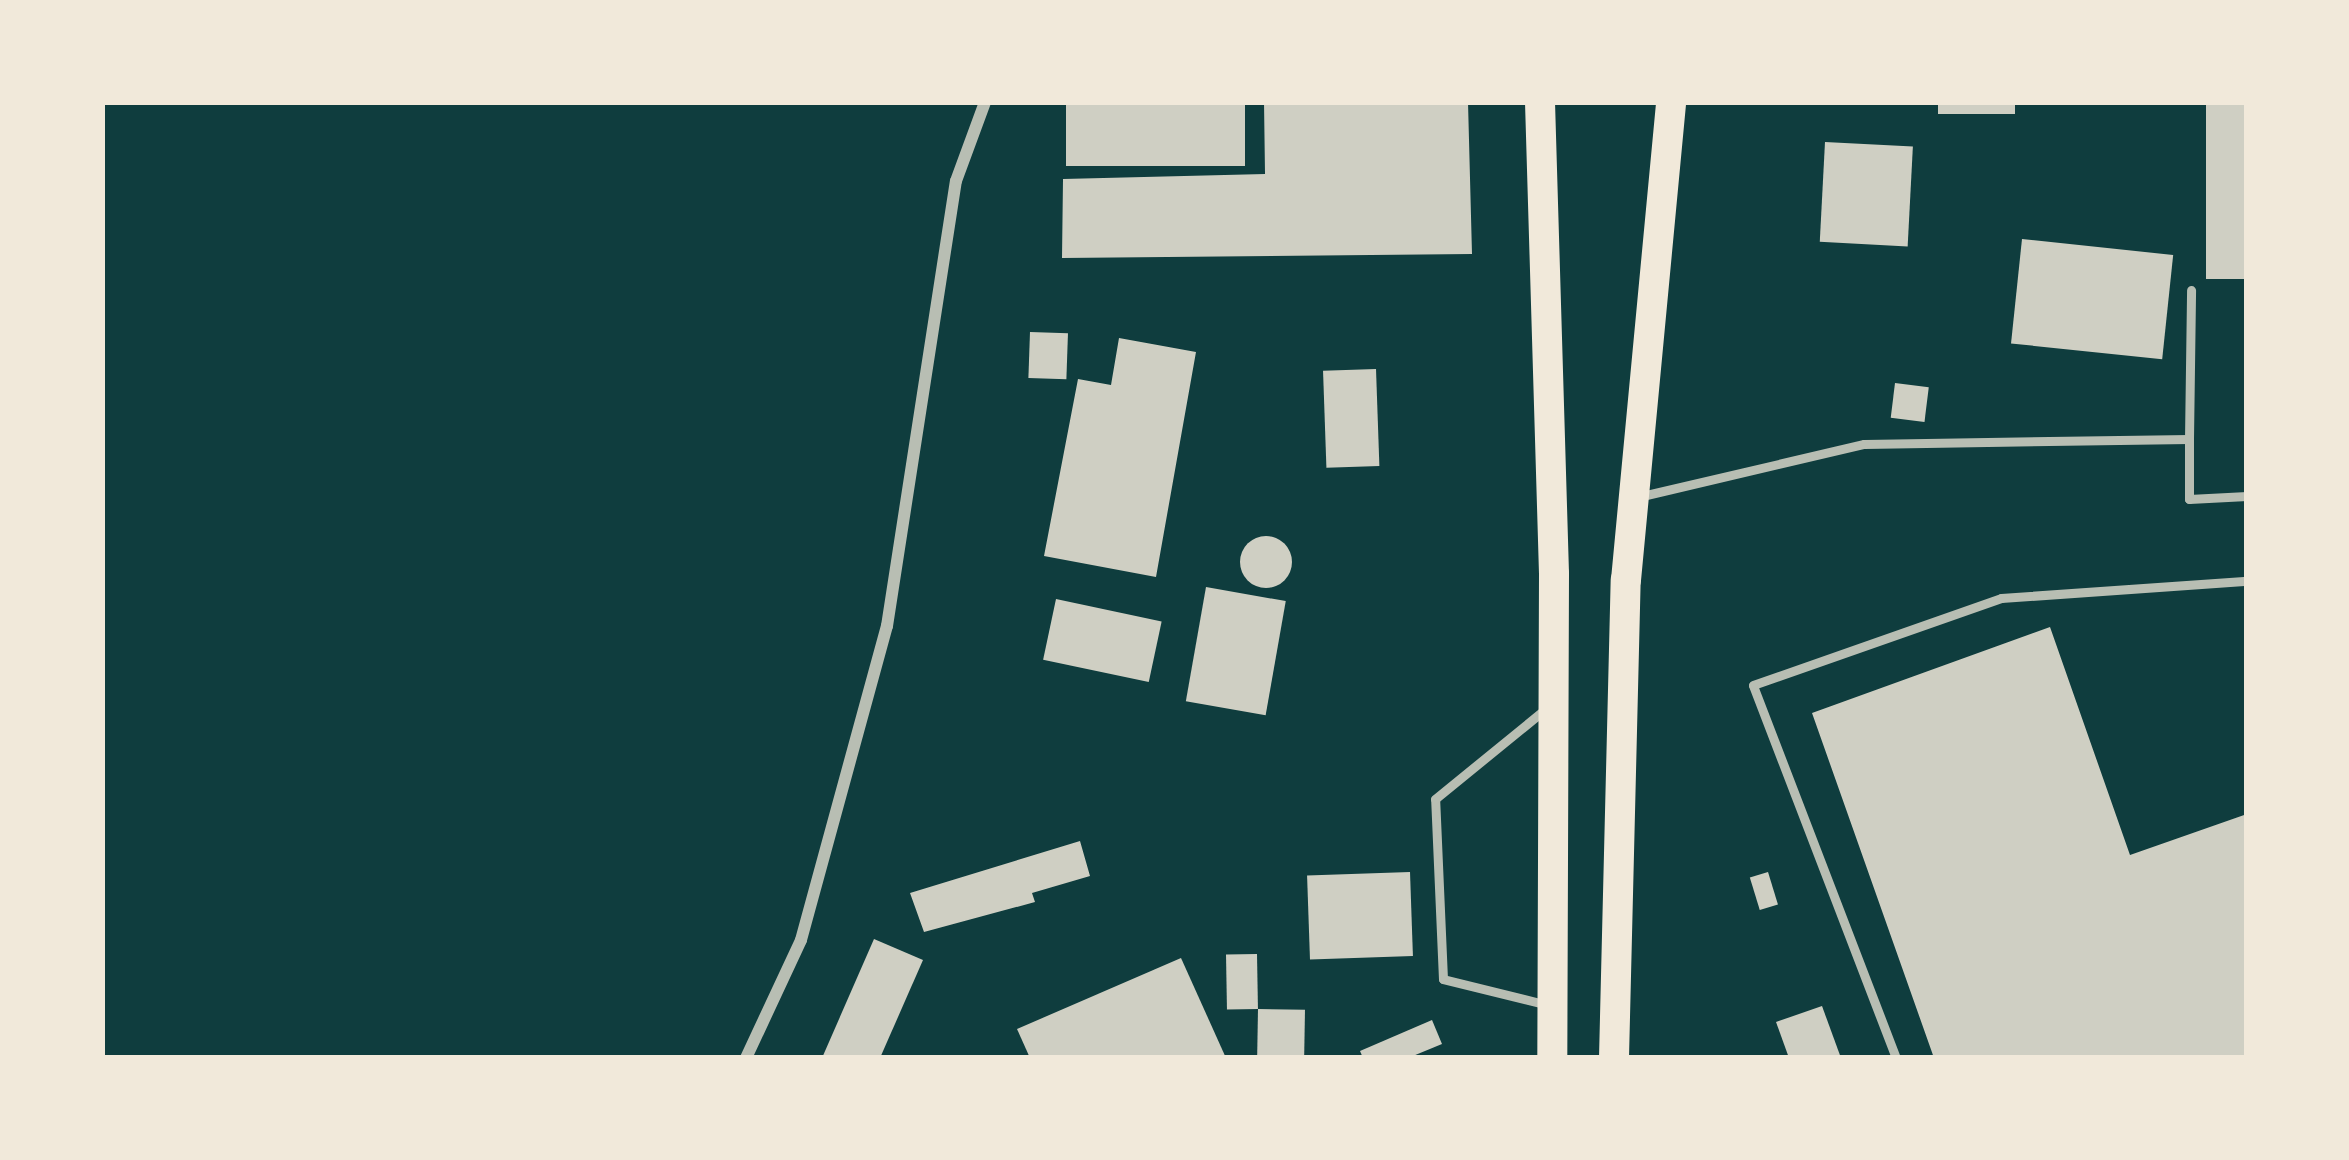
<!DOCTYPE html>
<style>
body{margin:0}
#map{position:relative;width:2349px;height:1160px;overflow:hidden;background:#0f3d3e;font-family:"Source Sans 3",sans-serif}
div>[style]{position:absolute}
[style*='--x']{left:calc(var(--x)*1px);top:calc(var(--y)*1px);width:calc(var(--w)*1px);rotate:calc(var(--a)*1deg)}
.building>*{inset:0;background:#cfcfc3;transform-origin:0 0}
.round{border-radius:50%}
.service>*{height:9px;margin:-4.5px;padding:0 4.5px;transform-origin:4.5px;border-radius:4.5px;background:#b8beb3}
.minor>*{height:12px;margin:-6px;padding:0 6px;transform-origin:6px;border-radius:6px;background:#b8beb3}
.primary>*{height:30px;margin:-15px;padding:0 15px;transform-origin:15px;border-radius:15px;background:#f1e9da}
span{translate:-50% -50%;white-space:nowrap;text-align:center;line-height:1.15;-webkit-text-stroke:9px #f1e9da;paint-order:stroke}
.frame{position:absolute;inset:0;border:105px solid #f1e9da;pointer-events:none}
</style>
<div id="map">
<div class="building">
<i style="left:1066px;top:102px;width:179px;height:64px"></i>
<i style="clip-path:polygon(1264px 102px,1468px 102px,1472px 254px,1062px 258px,1063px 179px,1265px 174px)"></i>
<i style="left:1938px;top:102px;width:77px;height:12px"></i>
<i style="left:2206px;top:102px;width:41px;height:177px"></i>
<i style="left:1825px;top:142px;width:88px;height:100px;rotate:3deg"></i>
<i style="left:2022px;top:239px;width:152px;height:105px;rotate:6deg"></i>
<i style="left:1030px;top:332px;width:38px;height:46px;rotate:2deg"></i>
<i style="clip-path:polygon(1119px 338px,1196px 352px,1156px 577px,1044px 556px,1078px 379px,1111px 385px)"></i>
<i style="left:1376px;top:369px;width:97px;height:53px;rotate:88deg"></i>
<i style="left:1895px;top:383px;width:34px;height:35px;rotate:7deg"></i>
<i class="round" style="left:1240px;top:536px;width:52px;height:52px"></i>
<i style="left:1206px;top:587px;width:81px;height:116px;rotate:10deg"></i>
<i style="left:1056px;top:599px;width:108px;height:62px;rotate:12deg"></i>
<i style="clip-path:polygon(2050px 627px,2130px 855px,2247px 814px,2247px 1058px,1934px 1058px,1812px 713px)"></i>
<i style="clip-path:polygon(1080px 841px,1090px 876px,1032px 893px,1035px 902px,924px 932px,910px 893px)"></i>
<i style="left:1410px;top:872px;width:84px;height:103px;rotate:88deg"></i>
<i style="left:1768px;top:872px;width:34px;height:19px;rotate:73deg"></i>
<i style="clip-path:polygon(874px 939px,923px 960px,880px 1058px,822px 1058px)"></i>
<i style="left:1257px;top:954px;width:55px;height:31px;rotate:89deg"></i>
<i style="clip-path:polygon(1181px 958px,1226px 1058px,1030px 1058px,1017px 1029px)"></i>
<i style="clip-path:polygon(1822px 1006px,1841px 1058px,1789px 1058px,1776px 1022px)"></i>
<i style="left:1258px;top:1009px;width:47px;height:49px;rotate:1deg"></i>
<i style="clip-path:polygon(1432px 1020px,1442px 1044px,1408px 1058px,1363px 1058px,1360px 1051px)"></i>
</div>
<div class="service">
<i style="--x:2189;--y:439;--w:149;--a:-89.2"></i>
<i style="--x:1642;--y:496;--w:228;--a:-13.2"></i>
<i style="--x:1864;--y:444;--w:325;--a:-0.9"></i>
<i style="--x:2189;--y:439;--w:60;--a:90"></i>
<i style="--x:2189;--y:499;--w:58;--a:-3"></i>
<i style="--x:1548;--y:1005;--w:108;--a:-166.1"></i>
<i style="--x:1443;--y:979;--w:180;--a:-92.5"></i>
<i style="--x:1435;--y:799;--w:146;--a:-39.2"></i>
<i style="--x:1896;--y:1058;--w:399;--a:-111"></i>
<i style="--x:1753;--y:685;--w:263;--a:-19.3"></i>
<i style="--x:2001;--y:598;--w:247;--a:-4"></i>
</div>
<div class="minor">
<i style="--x:746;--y:1058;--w:130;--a:-65"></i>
<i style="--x:801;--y:940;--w:326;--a:-74.7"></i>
<i style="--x:887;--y:626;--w:450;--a:-81.2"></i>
<i style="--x:956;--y:181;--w:84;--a:-69.8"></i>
</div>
<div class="primary">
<i style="--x:1540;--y:102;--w:472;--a:88.3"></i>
<i style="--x:1554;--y:574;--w:484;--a:90.2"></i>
<i style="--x:1614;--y:1058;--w:478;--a:-88.6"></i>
<i style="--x:1626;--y:580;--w:480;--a:-84.6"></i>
</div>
<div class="frame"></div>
</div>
